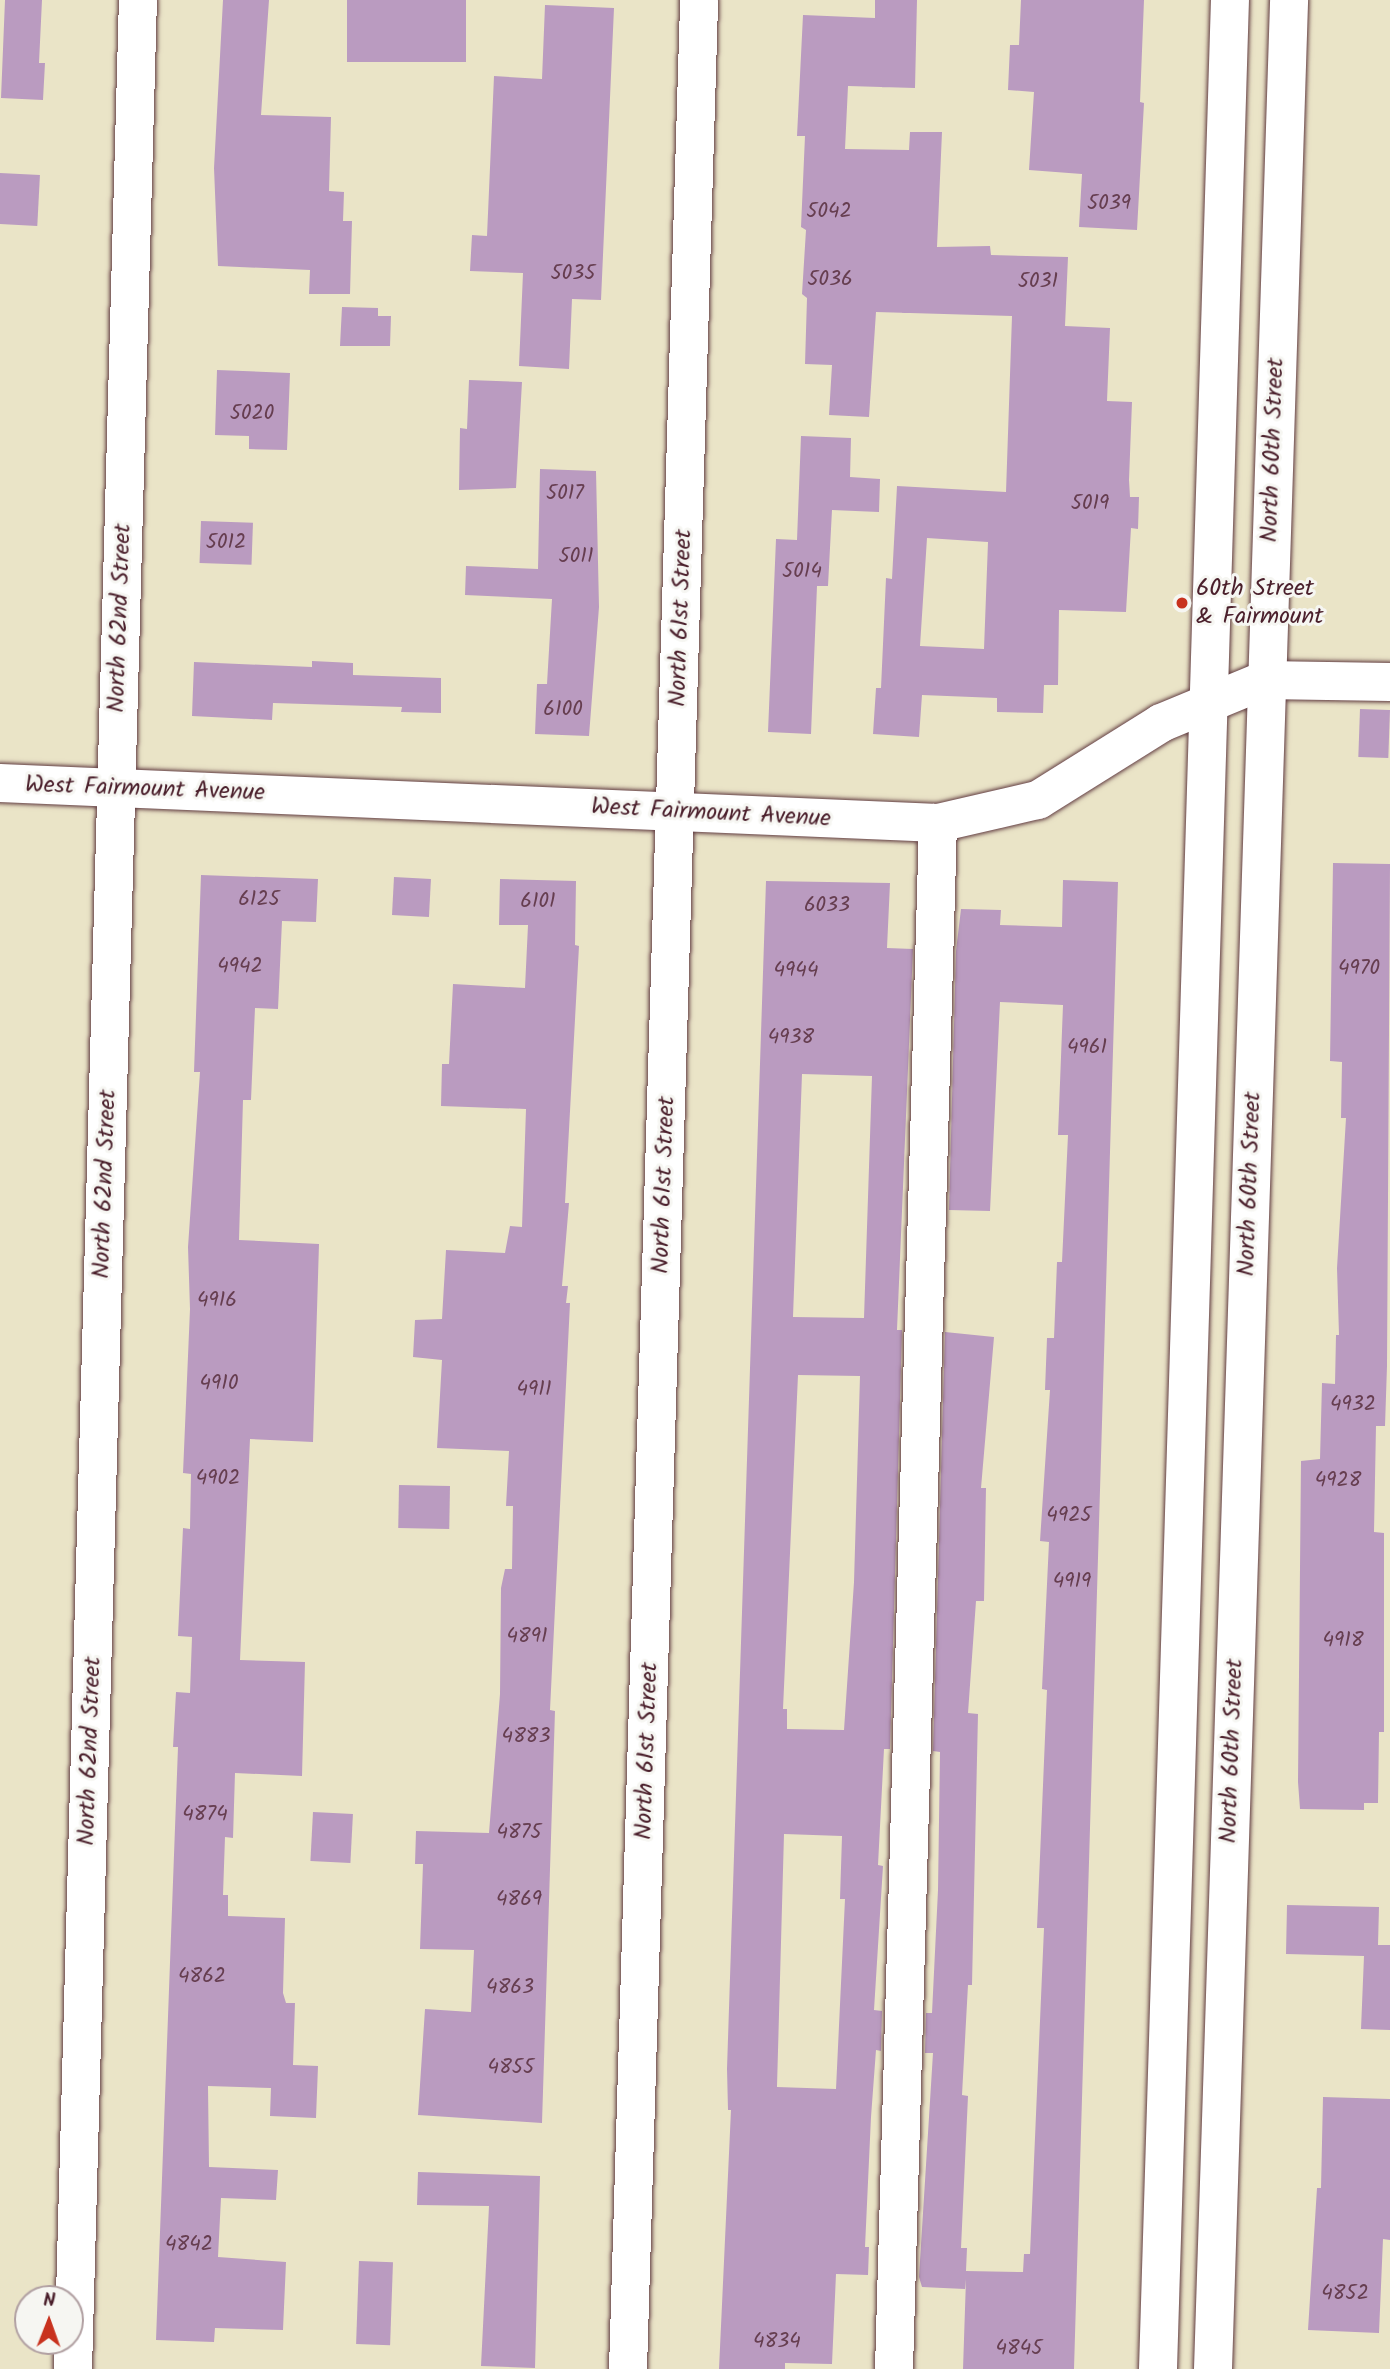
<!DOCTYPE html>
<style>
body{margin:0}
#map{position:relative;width:1390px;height:2369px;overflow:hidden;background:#eae4c7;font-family:Kalam,sans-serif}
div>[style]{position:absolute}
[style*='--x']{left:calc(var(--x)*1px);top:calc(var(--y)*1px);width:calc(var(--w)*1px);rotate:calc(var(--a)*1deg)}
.building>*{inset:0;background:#ba9bc0;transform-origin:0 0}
.roads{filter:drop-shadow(0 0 2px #623d42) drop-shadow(0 0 2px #623d42)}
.minor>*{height:38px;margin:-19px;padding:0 19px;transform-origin:19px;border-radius:19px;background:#fff}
.major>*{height:38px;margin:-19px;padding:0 19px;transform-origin:19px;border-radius:19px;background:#fff}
.dots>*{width:19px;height:19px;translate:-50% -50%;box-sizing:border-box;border:4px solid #f6f6f2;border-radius:50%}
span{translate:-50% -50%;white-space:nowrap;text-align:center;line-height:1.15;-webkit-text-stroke:6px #f6f6f2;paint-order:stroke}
.number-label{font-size:21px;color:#663e50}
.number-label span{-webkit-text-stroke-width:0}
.street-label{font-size:24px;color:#4a1f2b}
.poi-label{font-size:24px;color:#4a1f2b}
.left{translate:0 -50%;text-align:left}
.north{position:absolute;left:14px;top:2285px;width:70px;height:70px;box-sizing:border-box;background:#f6f6f2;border:2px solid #b1a0a2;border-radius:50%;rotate:1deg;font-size:19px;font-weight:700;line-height:28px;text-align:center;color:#4a1f2b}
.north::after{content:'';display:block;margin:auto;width:24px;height:32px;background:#c8321e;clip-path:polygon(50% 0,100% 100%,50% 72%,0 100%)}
</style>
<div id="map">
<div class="building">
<i style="clip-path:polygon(5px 0,42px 0,39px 63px,45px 63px,43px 100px,1px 98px)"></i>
<i style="clip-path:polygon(223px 0,269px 0,261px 115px,331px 117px,329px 191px,344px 192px,343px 221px,352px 221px,350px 294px,309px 294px,310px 270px,218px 266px,214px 168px)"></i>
<i style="left:347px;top:0;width:119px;height:62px"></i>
<i style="clip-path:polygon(evenodd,875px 0,917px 0,915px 88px,848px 86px,845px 149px,909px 150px,910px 132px,942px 132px,937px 247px,990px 246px,991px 255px,1068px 257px,1065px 326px,1110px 328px,1107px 401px,1132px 402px,1129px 480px,1130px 497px,1139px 497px,1138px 529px,1131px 528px,1126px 612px,1059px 610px,1058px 685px,1044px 685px,1043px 713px,997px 712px,997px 698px,922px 695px,919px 737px,873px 734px,876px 688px,881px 688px,886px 578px,892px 579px,897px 486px,1006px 492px,1012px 316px,876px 312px,869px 417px,829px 415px,832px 365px,805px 364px,807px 298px,802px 294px,806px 230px,801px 227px,805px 136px,797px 136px,803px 15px,875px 18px,875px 0,927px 538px,988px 542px,984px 649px,920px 646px,927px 538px)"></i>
<i style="clip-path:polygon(1021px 0,1144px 0,1140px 102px,1144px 103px,1137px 230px,1079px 227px,1082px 174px,1029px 170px,1034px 92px,1008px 90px,1010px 45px,1019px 45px)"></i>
<i style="clip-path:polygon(545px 5px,614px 8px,601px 300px,572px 299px,569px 369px,519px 366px,523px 273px,470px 271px,472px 235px,487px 236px,494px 76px,542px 79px)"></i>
<i style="left:0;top:173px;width:40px;height:51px;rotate:3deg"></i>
<i style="clip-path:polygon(342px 307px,378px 308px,378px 316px,391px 316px,390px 346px,340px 346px)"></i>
<i style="clip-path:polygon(217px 370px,290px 373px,287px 450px,249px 449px,249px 436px,215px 435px)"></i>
<i style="clip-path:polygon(469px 380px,522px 382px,516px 488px,459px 490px,460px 428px,467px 429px)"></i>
<i style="clip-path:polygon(801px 436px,851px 438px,850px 477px,880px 479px,879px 512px,832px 510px,828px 586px,817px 586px,811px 734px,768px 732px,776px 539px,797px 540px)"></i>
<i style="clip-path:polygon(540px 469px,596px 471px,599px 607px,589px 736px,535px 734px,537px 684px,547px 684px,552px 599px,465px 595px,466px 566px,538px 569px)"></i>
<i style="left:201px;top:521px;width:52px;height:42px;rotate:2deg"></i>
<i style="clip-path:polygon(312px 661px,353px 663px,353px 675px,441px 678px,441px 713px,401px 712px,402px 707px,273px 703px,272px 720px,192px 716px,194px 662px,312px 667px)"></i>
<i style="left:1360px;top:709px;width:30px;height:48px;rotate:2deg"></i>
<i style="clip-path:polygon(1333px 863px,1390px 864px,1387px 1366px,1385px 1426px,1376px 1426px,1374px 1532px,1384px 1533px,1384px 1732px,1379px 1732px,1378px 1803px,1364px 1803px,1364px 1810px,1300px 1809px,1298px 1782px,1301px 1461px,1320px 1459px,1322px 1383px,1335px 1384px,1336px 1335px,1339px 1335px,1337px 1268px,1346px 1118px,1341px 1118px,1342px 1062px,1330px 1061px)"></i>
<i style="clip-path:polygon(201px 875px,318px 879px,316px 922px,282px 921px,278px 1009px,255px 1008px,251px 1100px,243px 1100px,239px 1240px,319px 1244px,313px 1442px,250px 1439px,240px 1660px,305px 1662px,302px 1776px,235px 1773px,233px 1838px,225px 1837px,223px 1895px,228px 1895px,228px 1916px,285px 1918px,283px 1993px,286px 2003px,295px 2003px,293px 2065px,318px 2066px,316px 2118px,270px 2116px,271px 2088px,208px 2086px,209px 2167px,278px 2170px,276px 2200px,221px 2198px,218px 2257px,286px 2262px,283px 2330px,215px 2328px,214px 2342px,156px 2340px,178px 1747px,173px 1747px,176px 1692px,190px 1693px,192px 1637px,178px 1636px,183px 1528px,190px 1529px,191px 1474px,183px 1473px,190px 1309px,188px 1247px,200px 1072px,194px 1072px)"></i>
<i style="left:394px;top:877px;width:37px;height:38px;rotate:3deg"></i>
<i style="clip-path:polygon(500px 879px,576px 881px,575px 945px,579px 946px,565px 1203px,569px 1203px,562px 1286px,568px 1286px,566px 1303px,570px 1303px,550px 1710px,555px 1711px,542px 2123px,418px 2115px,425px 2009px,471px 2012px,474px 1950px,420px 1949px,423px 1864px,415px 1864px,416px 1831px,489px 1833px,500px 1694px,501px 1588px,505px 1569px,512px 1569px,513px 1506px,506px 1506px,509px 1451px,437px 1448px,442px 1360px,413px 1357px,415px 1320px,442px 1319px,446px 1250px,505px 1253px,510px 1226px,522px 1227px,526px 1109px,441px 1106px,442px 1064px,449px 1064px,453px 984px,525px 988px,528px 925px,499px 925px)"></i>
<i style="clip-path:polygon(1063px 880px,1118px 882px,1074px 2369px,963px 2369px,966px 2279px,965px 2289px,922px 2287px,919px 2277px,933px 2053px,925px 2053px,926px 2013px,932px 2013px,938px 1890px,940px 1752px,933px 1751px,945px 1332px,994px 1337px,981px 1488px,986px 1488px,984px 1601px,976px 1601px,968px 1713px,978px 1714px,972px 1985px,968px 1985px,962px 2095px,968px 2096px,961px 2248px,967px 2248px,966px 2271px,1023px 2272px,1024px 2254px,1030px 2254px,1044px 1928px,1037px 1928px,1047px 1690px,1042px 1689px,1049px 1542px,1040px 1541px,1050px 1390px,1045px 1390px,1047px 1338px,1054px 1338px,1057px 1262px,1062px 1262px,1068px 1135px,1058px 1135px,1063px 1005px,1000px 1002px,990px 1211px,949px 1210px,956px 951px,961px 909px,1001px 910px,1000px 925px,1062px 927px)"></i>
<i style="clip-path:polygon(evenodd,766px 881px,890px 883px,887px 948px,913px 949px,897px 1330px,902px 1330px,890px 1749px,884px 1749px,878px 1865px,883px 1866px,874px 2010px,882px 2011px,881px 2051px,876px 2050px,871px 2117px,865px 2247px,869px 2247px,868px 2275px,836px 2274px,832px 2364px,785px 2363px,785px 2369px,719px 2369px,731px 2110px,728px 2110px,727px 2069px,766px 881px,802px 1074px,872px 1076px,864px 1318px,793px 1317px,802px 1074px,766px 881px,798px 1375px,860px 1376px,854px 1582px,844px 1730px,787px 1729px,787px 1709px,783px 1709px,798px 1375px,766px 881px,784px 1834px,842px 1836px,840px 1899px,845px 1899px,836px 2089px,777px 2087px,784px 1834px)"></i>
<i style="left:399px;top:1485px;width:51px;height:43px;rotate:1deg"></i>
<i style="left:313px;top:1812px;width:40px;height:49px;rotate:3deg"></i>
<i style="clip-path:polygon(1287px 1905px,1379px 1907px,1378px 1945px,1390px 1945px,1390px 2030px,1361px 2029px,1364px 1956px,1286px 1954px)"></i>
<i style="clip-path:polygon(1323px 2097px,1390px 2099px,1390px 2240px,1383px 2239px,1379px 2333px,1308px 2330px,1317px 2188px,1321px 2188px)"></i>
<i style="clip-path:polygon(418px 2172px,540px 2176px,535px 2368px,481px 2366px,489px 2206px,417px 2205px)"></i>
<i style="left:359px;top:2261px;width:34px;height:83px;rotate:2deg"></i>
</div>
<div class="roads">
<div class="minor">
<i style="--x:0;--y:783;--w:939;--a:2.44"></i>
<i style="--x:938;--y:823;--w:103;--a:-13"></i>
<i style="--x:1038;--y:800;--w:145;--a:-32"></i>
<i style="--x:1161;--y:723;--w:113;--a:-22.5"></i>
<i style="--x:1265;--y:680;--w:125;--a:0.9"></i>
<i style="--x:73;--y:2369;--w:2370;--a:-88.43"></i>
<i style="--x:628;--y:2369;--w:2370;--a:-88.28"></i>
<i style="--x:894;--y:2369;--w:1547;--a:-88.37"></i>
</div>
<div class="major">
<i style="--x:1158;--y:2369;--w:2370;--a:-88.26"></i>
<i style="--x:1213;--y:2369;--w:2370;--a:-88.16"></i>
</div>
</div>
<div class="dots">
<i style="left:1182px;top:603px;background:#c8321e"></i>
</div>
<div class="number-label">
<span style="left:1109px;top:204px">5039</span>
<span style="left:829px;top:212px">5042</span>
<span style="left:573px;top:274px">5035</span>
<span style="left:830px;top:280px">5036</span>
<span style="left:1038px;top:282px">5031</span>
<span style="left:252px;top:414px">5020</span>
<span style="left:565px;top:494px">5017</span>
<span style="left:1090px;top:504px">5019</span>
<span style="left:226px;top:543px">5012</span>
<span style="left:576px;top:557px">5011</span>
<span style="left:802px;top:572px">5014</span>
<span style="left:563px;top:710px">6100</span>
<span style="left:259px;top:900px">6125</span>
<span style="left:538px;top:902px">6101</span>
<span style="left:827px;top:906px">6033</span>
<span style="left:240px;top:967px">4942</span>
<span style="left:1359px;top:969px">4970</span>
<span style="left:796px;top:971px">4944</span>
<span style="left:791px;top:1038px">4938</span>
<span style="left:1087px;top:1048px">4961</span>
<span style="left:217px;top:1301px">4916</span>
<span style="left:219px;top:1384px">4910</span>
<span style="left:534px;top:1390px">4911</span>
<span style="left:1353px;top:1405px">4932</span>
<span style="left:218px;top:1479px">4902</span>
<span style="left:1338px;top:1481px">4928</span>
<span style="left:1069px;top:1516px">4925</span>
<span style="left:1072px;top:1582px">4919</span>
<span style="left:527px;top:1637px">4891</span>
<span style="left:1343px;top:1641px">4918</span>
<span style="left:526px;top:1737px">4883</span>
<span style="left:205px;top:1815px">4874</span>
<span style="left:519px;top:1833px">4875</span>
<span style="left:519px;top:1900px">4869</span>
<span style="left:202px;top:1977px">4862</span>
<span style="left:510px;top:1988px">4863</span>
<span style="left:511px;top:2068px">4855</span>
<span style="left:189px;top:2245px">4842</span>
<span style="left:1345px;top:2294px">4852</span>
<span style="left:777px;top:2342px">4834</span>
<span style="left:1019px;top:2349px">4845</span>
</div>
<div class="street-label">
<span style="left:1273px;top:450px;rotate:-88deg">North 60th Street</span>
<span style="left:120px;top:618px;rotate:-88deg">North 62nd Street</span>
<span style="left:681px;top:618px;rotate:-88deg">North 61st Street</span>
<span style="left:145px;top:789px;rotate:2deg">West Fairmount Avenue</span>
<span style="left:711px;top:813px;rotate:3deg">West Fairmount Avenue</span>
<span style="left:105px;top:1184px;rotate:-88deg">North 62nd Street</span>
<span style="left:1250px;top:1184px;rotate:-88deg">North 60th Street</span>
<span style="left:664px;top:1185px;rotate:-88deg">North 61st Street</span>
<span style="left:90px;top:1751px;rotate:-88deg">North 62nd Street</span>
<span style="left:647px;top:1751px;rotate:-88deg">North 61st Street</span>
<span style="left:1232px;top:1751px;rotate:-88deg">North 60th Street</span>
</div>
<div class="poi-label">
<span class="left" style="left:1196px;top:603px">60th Street<br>&amp; Fairmount</span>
</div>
<div class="north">N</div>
</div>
